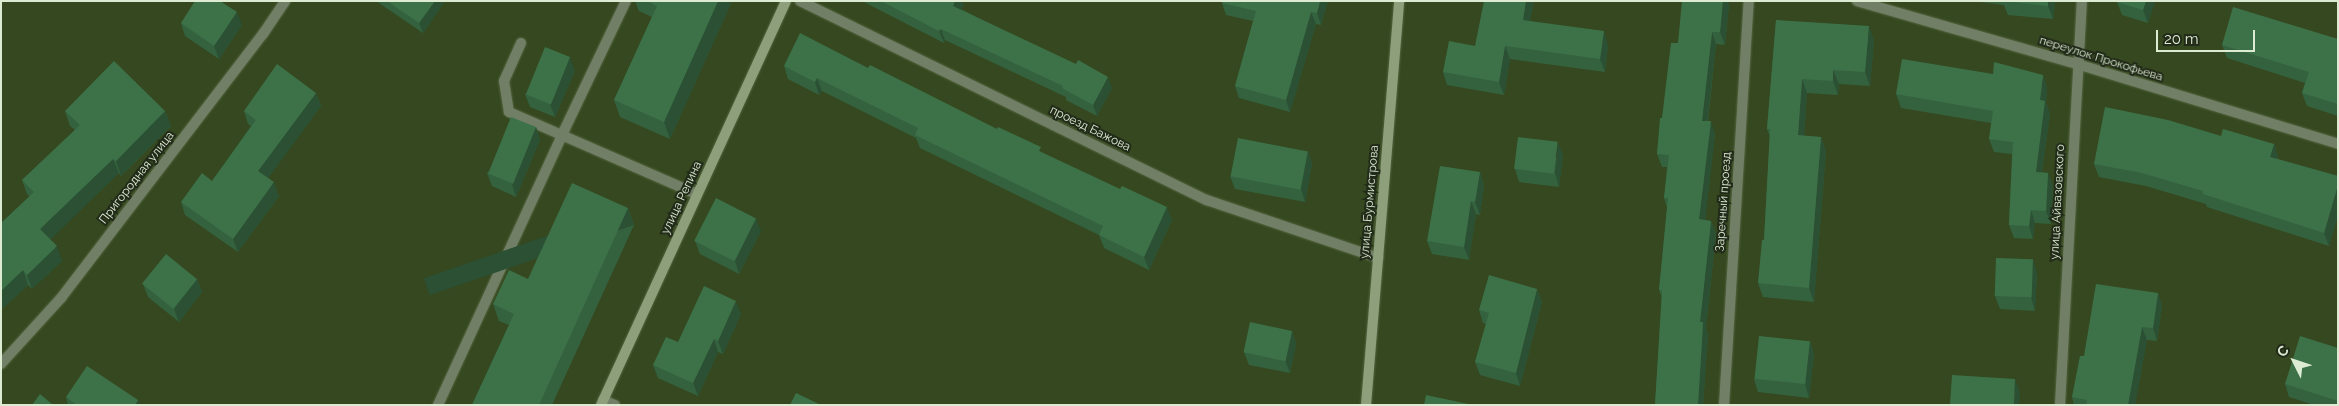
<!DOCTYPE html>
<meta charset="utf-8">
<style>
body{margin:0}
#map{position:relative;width:2339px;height:406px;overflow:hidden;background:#35481f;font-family:Raleway,sans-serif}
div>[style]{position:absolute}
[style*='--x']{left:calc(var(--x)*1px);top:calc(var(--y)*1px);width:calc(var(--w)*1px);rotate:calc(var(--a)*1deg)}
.roads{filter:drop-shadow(0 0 1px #53653f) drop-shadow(0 0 1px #53653f)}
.lane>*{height:10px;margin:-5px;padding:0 5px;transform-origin:5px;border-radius:5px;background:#727f67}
.street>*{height:10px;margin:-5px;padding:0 5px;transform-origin:5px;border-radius:5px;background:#727f67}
.secondary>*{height:10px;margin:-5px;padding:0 5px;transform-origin:5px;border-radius:5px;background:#8da07b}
.wall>*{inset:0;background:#34623f}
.shaded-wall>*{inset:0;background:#2b5033;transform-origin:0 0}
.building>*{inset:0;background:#3d7249;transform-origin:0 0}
span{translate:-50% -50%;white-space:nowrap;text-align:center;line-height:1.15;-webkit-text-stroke:4px #222b19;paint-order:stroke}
.street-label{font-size:12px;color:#deebd3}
.frame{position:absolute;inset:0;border:2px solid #deebd3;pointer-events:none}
.north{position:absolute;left:2269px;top:336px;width:50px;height:50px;-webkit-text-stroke:4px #222b19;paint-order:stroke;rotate:311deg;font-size:14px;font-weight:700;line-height:20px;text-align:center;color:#deebd3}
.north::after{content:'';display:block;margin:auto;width:18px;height:22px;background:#deebd3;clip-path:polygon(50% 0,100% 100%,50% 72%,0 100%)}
.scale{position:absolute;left:2156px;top:30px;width:99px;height:22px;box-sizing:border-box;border:2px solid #deebd3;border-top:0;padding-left:6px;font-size:15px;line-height:18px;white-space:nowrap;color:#deebd3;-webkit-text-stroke:4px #222b19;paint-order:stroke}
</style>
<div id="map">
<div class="roads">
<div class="lane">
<i style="--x:521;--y:43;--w:42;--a:114.1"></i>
<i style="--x:504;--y:81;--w:31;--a:81"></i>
<i style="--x:509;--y:112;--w:205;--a:23.6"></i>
<i style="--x:438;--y:405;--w:297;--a:-65.3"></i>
<i style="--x:562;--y:135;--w:148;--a:-64.5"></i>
</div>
<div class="street">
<i style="--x:800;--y:1;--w:453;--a:26.1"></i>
<i style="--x:1207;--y:200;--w:181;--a:18.7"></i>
<i style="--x:1857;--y:1;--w:229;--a:16"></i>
<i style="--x:2077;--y:64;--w:273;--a:17"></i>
<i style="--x:1;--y:364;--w:89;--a:-47.7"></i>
<i style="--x:61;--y:298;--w:332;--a:-52.6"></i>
<i style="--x:263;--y:34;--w:40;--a:-56"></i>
<i style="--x:603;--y:400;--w:13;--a:23"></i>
<i style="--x:1724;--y:405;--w:405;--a:-86.5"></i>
<i style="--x:2060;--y:405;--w:405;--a:-86.9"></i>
</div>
<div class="secondary">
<i style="--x:601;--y:405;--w:444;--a:-65.4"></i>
<i style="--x:1366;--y:405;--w:405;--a:-85.3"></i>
</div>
</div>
<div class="wall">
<i style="clip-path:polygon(376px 1px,445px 1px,423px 33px)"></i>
<i style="clip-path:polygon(635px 1px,732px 1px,670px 139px,620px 117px,614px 100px,652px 17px,639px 11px)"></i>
<i style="clip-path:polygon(862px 1px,962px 1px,964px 5px,961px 9px,1112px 88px,1097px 116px,1066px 100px,1066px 97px,945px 40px,944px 43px)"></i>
<i style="clip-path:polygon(1223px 1px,1328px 1px,1321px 25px,1316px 24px,1290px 112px,1239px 98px,1235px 86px,1253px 21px,1226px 15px,1222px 3px)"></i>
<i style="clip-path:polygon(1534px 1px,1530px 21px,1608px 45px,1605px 72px,1510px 59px,1504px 95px,1447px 85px,1443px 72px,1475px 46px)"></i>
<i style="clip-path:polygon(1972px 1px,2055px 1px,2053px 19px,2008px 15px,2004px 5px)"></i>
<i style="clip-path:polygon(2155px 1px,2148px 23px,2122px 15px,2117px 2px)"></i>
<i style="clip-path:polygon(1729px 4px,1725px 45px,1716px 44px,1708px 121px,1715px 134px,1705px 220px,1711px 221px,1716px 233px,1706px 328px,1708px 334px,1703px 405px,1655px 405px,1662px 298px,1659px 290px,1667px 208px,1664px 198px,1667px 167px,1662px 167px,1657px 154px,1662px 118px,1678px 43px)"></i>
<i style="clip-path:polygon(1776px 20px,1874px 40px,1870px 86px,1839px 84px,1838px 95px,1807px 93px,1804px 136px,1821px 137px,1826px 151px,1814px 302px,1763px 297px,1758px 283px,1764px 240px,1770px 137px,1767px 129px)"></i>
<i style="clip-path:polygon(181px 23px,242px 25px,219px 59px,185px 36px)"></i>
<i style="clip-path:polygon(2338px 39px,2338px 116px,2307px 106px,2302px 93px,2305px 83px,2227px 58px,2222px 45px)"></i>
<i style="clip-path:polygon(784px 66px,868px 68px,1043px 153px,1172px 220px,1149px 270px,1104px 248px,1099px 235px,920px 148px,916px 138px,822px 91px,819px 95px,788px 79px)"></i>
<i style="clip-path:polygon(575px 71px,555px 117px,530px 107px,525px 94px)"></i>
<i style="clip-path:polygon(1993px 74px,2043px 75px,2047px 88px,2046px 103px,2050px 114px,2042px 172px,2048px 173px,2053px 186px,2051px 224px,2035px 223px,2033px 239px,2014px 238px,2009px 225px,2012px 154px,1994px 152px,1989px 139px,1991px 123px,1901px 108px,1896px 94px)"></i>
<i style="clip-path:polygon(316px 93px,321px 106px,268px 178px,279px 196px,238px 252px,185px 215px,181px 202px,212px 181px,251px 126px,248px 124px,244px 111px)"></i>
<i style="clip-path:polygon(65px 111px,165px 111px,171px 126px,121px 176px,119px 173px,50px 239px,62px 261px,32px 289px,28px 285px,1px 310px,1px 223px,30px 197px,27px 194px,22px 180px,75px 130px,70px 126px)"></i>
<i style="clip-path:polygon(536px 127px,540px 140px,516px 197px,492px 186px,487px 173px)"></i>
<i style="clip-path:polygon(2221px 136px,2274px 144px,2278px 157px,2278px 159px,2338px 176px,2338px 215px,2329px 246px,2207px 207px,2206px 204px,2146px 186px,2099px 177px,2094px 164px)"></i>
<i style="clip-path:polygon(1308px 151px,1312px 164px,1305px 202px,1235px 189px,1230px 176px)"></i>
<i style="clip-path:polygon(1563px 155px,1559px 187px,1519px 182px,1515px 169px)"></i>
<i style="clip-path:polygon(1480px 172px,1484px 185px,1480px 215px,1476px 214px,1469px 260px,1432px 254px,1427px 241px)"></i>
<i style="clip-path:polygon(628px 208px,634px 225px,552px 405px,472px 405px,509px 325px,499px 321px,493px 304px)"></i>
<i style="clip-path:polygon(761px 231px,739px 274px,700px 254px,695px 241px)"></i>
<i style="clip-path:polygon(2037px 272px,2035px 311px,2000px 309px,1995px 296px)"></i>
<i style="clip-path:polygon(197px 279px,202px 292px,179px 322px,148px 297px,143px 284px)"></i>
<i style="clip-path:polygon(1537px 289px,1542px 302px,1520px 386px,1480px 375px,1475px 362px,1486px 324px,1483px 323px,1479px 310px)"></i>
<i style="clip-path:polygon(2158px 293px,2162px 306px,2157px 341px,2147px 340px,2135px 405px,2074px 405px,2072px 397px,2084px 356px)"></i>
<i style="clip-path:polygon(741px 314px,723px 354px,718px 352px,698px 396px,658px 378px,653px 365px,678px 342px)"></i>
<i style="clip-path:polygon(1292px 331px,1296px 344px,1290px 373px,1249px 365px,1244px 352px)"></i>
<i style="clip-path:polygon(1810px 341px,1814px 354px,1809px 398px,1758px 392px,1754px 379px)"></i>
<i style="clip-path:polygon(2338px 348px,2338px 405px,2314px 405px,2289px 397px,2285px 384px)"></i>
<i style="clip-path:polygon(66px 397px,140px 405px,68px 405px)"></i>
</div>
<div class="shaded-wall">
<i style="clip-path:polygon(435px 1px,445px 1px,423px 33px,419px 23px)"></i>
<i style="clip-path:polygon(718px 1px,732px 1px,670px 139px,664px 122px)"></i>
<i style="clip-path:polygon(955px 1px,962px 1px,964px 5px,957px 17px,953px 6px)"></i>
<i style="clip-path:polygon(1320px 1px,1328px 1px,1321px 25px,1317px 13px)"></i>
<i style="clip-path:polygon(1526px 1px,1534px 1px,1528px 33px,1523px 20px)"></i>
<i style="clip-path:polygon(1723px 1px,1728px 1px,1729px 4px,1725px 45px,1720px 32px)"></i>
<i style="clip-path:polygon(2048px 1px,2055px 1px,2053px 19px,2048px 6px)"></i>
<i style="clip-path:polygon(2146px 1px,2155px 1px,2148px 23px,2143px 10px)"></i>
<i style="clip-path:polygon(237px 12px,242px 25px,219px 59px,214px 46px)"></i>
<i style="clip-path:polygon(1311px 12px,1316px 24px,1290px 112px,1286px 100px)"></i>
<i style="clip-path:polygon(1869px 26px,1874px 40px,1870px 86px,1865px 72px)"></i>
<i style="clip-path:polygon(941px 29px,945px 40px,944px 43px,939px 31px)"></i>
<i style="clip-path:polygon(1604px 31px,1608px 45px,1605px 72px,1600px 59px)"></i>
<i style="clip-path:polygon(1712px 32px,1716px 44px,1706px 133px,1702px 121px)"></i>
<i style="clip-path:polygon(1505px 46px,1510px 59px,1504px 95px,1499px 82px)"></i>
<i style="clip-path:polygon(570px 57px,575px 71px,555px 117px,550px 104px)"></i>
<i style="clip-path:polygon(1833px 70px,1839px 84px,1838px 95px,1833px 81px)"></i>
<i style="clip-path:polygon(2043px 75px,2047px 88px,2046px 103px,2050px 114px,2040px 185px,2036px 172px,2040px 100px)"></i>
<i style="clip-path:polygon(1108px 77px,1112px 88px,1097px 116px,1093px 105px)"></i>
<i style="clip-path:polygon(817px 78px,822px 91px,819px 95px,815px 82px)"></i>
<i style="clip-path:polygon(1802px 79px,1807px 93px,1803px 150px,1798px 135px)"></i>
<i style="clip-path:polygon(316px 93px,321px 106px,263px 185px,258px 171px)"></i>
<i style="clip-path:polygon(165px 111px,171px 126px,121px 176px,116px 161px)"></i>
<i style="clip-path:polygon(1711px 121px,1715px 134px,1704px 232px,1699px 219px)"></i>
<i style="clip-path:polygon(536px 127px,540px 140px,516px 197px,512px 184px)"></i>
<i style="clip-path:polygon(1821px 137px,1826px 151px,1814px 302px,1809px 288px)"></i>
<i style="clip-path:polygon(1558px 142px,1563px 155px,1559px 187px,1555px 173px)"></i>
<i style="clip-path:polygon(2274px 144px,2278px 157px,2274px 170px,2270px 157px)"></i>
<i style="clip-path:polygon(1308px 151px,1312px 164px,1305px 202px,1301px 189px)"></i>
<i style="clip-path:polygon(113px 159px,119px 173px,46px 244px,40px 229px)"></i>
<i style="clip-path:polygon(1480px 172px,1484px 185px,1480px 215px,1475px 202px)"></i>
<i style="clip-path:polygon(2048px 173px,2053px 186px,2051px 224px,2046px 211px)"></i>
<i style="clip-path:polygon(274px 182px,279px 196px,238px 252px,233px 239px)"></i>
<i style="clip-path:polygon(2338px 185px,2338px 215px,2329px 246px,2324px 233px)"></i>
<i style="clip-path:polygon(1471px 201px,1476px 214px,1469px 260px,1464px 247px)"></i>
<i style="clip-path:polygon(1167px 207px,1172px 220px,1149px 270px,1144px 257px)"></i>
<i style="left:628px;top:208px;width:18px;height:216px;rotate:71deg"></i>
<i style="clip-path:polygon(2031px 210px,2035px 223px,2033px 239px,2029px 226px)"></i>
<i style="clip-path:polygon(756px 218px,761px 231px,739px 274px,735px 261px)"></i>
<i style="clip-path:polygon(1711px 221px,1716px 233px,1706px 328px,1708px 334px,1703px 405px,1698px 405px,1703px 328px,1700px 322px)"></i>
<i style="clip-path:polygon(57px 246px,62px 261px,32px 289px,27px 275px)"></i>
<i style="clip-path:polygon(2033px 259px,2037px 272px,2035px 311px,2031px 297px)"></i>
<i style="clip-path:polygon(23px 270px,28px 285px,1px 310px,1px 291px)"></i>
<i style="clip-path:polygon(197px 279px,202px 292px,179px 322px,174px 309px)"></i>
<i style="clip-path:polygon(1537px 289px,1542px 302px,1520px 386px,1516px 373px)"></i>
<i style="clip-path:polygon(2158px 293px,2162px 306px,2157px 341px,2153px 328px)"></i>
<i style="clip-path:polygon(736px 301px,741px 314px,723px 354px,718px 341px)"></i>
<i style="clip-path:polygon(2142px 327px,2147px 340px,2135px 405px,2128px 405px)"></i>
<i style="clip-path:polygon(1292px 331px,1296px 344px,1290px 373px,1285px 360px)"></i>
<i style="clip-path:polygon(714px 339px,718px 352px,698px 396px,693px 383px)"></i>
<i style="clip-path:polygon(1810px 341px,1814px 354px,1809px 398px,1805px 384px)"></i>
<i style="clip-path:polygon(2015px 379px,2020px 392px,2019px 405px,2014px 405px)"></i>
<i style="clip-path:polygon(138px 400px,140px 405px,135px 405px)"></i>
</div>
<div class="building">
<i style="clip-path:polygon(195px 1px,220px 1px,237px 12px,214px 46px,181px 23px)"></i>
<i style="clip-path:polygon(387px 1px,435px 1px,419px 23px)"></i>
<i style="clip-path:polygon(648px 1px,718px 1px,664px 122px,614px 100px,657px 6px)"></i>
<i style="clip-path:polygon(881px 1px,955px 1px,953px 6px,1076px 64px,1078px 60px,1108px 77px,1093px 105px,1062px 88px,1063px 86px,941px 29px,939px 31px)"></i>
<i style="clip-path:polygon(1223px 1px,1320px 1px,1317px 13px,1311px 12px,1286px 100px,1235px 86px,1256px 11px,1222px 3px)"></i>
<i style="clip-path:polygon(1484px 1px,1526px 1px,1523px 20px,1604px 31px,1600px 59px,1505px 46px,1499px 82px,1443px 72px,1449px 41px,1475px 46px)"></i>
<i style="clip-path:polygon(1682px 1px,1723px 1px,1720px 32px,1712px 32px,1702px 121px,1711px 121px,1699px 219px,1711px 221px,1700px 322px,1703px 322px,1698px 404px,1655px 405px,1662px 290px,1659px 290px,1668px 198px,1664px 198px,1669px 155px,1657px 154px,1660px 118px,1662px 118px,1671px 43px,1678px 43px)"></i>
<i style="clip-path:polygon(2003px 1px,2048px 1px,2048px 6px)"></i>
<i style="clip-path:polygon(2117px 1px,2146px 1px,2143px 10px,2117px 2px)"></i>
<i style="clip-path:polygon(2233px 7px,2338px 39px,2338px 104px,2302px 93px,2309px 72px,2222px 45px)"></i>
<i style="clip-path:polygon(1776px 20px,1869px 26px,1865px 72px,1833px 70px,1833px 81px,1802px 79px,1798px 135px,1821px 137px,1809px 288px,1758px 283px,1762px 240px,1764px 240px,1770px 129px,1767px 129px)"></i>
<i style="clip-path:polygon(800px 33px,868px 68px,870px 65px,997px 129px,998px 127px,1041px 147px,1039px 151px,1120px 189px,1122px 186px,1167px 207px,1144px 257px,1099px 235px,1103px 226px,915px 135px,918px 128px,817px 78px,815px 82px,784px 66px)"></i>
<i style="left:545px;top:47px;width:27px;height:51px;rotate:22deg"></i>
<i style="clip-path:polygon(1902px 59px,1993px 74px,1994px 62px,2043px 75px,2040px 100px,2045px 101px,2036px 172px,2048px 173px,2046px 211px,2031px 210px,2029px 226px,2009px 225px,2013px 142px,1989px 139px,1993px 111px,1896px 94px)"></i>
<i style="clip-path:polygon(114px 61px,165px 111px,116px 161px,113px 159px,40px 229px,57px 246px,27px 275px,23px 270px,1px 291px,1px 223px,34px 192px,22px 180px,80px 125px,65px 111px)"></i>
<i style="clip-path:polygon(277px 64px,316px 93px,258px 171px,274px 182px,233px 239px,181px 202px,202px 173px,212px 181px,256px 120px,244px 111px)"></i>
<i style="clip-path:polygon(2105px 107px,2168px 120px,2221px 136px,2223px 129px,2274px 144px,2270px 157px,2338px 176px,2338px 185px,2324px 233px,2203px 194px,2203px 191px,2142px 173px,2094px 164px)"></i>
<i style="left:511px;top:117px;width:27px;height:61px;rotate:22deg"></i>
<i style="left:1518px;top:137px;width:40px;height:32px;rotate:7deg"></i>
<i style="left:1238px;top:138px;width:71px;height:39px;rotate:11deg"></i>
<i style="clip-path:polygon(1440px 166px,1480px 172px,1475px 202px,1471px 201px,1464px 247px,1427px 241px)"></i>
<i style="clip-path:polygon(572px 183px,628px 208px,539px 405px,472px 405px,514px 314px,493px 304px,509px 270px,528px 279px)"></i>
<i style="left:716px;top:198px;width:45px;height:48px;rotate:27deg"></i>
<i style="left:166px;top:254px;width:40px;height:38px;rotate:39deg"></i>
<i style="left:1996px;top:258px;width:37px;height:38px;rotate:2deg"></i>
<i style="clip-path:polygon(1489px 275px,1537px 289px,1516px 373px,1475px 362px,1489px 313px,1479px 310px)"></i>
<i style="clip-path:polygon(2096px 284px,2158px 293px,2153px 328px,2142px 327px,2128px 405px,2086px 405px,2087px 400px,2072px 397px,2080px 356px,2084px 356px)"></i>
<i style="clip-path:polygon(704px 286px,736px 301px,718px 341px,714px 339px,693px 383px,653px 365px,666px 337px,678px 342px)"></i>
<i style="left:1250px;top:322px;width:43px;height:31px;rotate:12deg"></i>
<i style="left:1759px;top:336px;width:51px;height:43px;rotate:6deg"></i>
<i style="clip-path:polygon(2300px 336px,2338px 348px,2338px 401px,2285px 384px)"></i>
<i style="clip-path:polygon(87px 366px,138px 400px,135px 405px,77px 405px,66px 397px)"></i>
<i style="clip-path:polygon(1952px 375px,2015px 379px,2014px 405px,1950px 405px)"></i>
<i style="clip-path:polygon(796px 393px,821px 405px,790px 405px)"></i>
<i style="clip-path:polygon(40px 394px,53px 405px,32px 405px)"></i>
<i style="clip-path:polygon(1426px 395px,1473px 405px,1424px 405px)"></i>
</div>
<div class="street-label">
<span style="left:2101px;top:59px;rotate:17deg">переулок Прокофьева</span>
<span style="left:1090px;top:129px;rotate:26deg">проезд Бажова</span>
<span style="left:137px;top:178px;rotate:-52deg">Пригородная улица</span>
<span style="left:682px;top:198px;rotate:-65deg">улица Репина</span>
<span style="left:1370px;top:202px;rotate:-85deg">улица Бурмистрова</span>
<span style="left:1724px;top:202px;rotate:-86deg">Заречный проезд</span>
<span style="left:2058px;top:202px;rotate:-87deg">улица Айвазовского</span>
</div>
<div class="frame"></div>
<div class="north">С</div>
<div class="scale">20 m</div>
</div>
